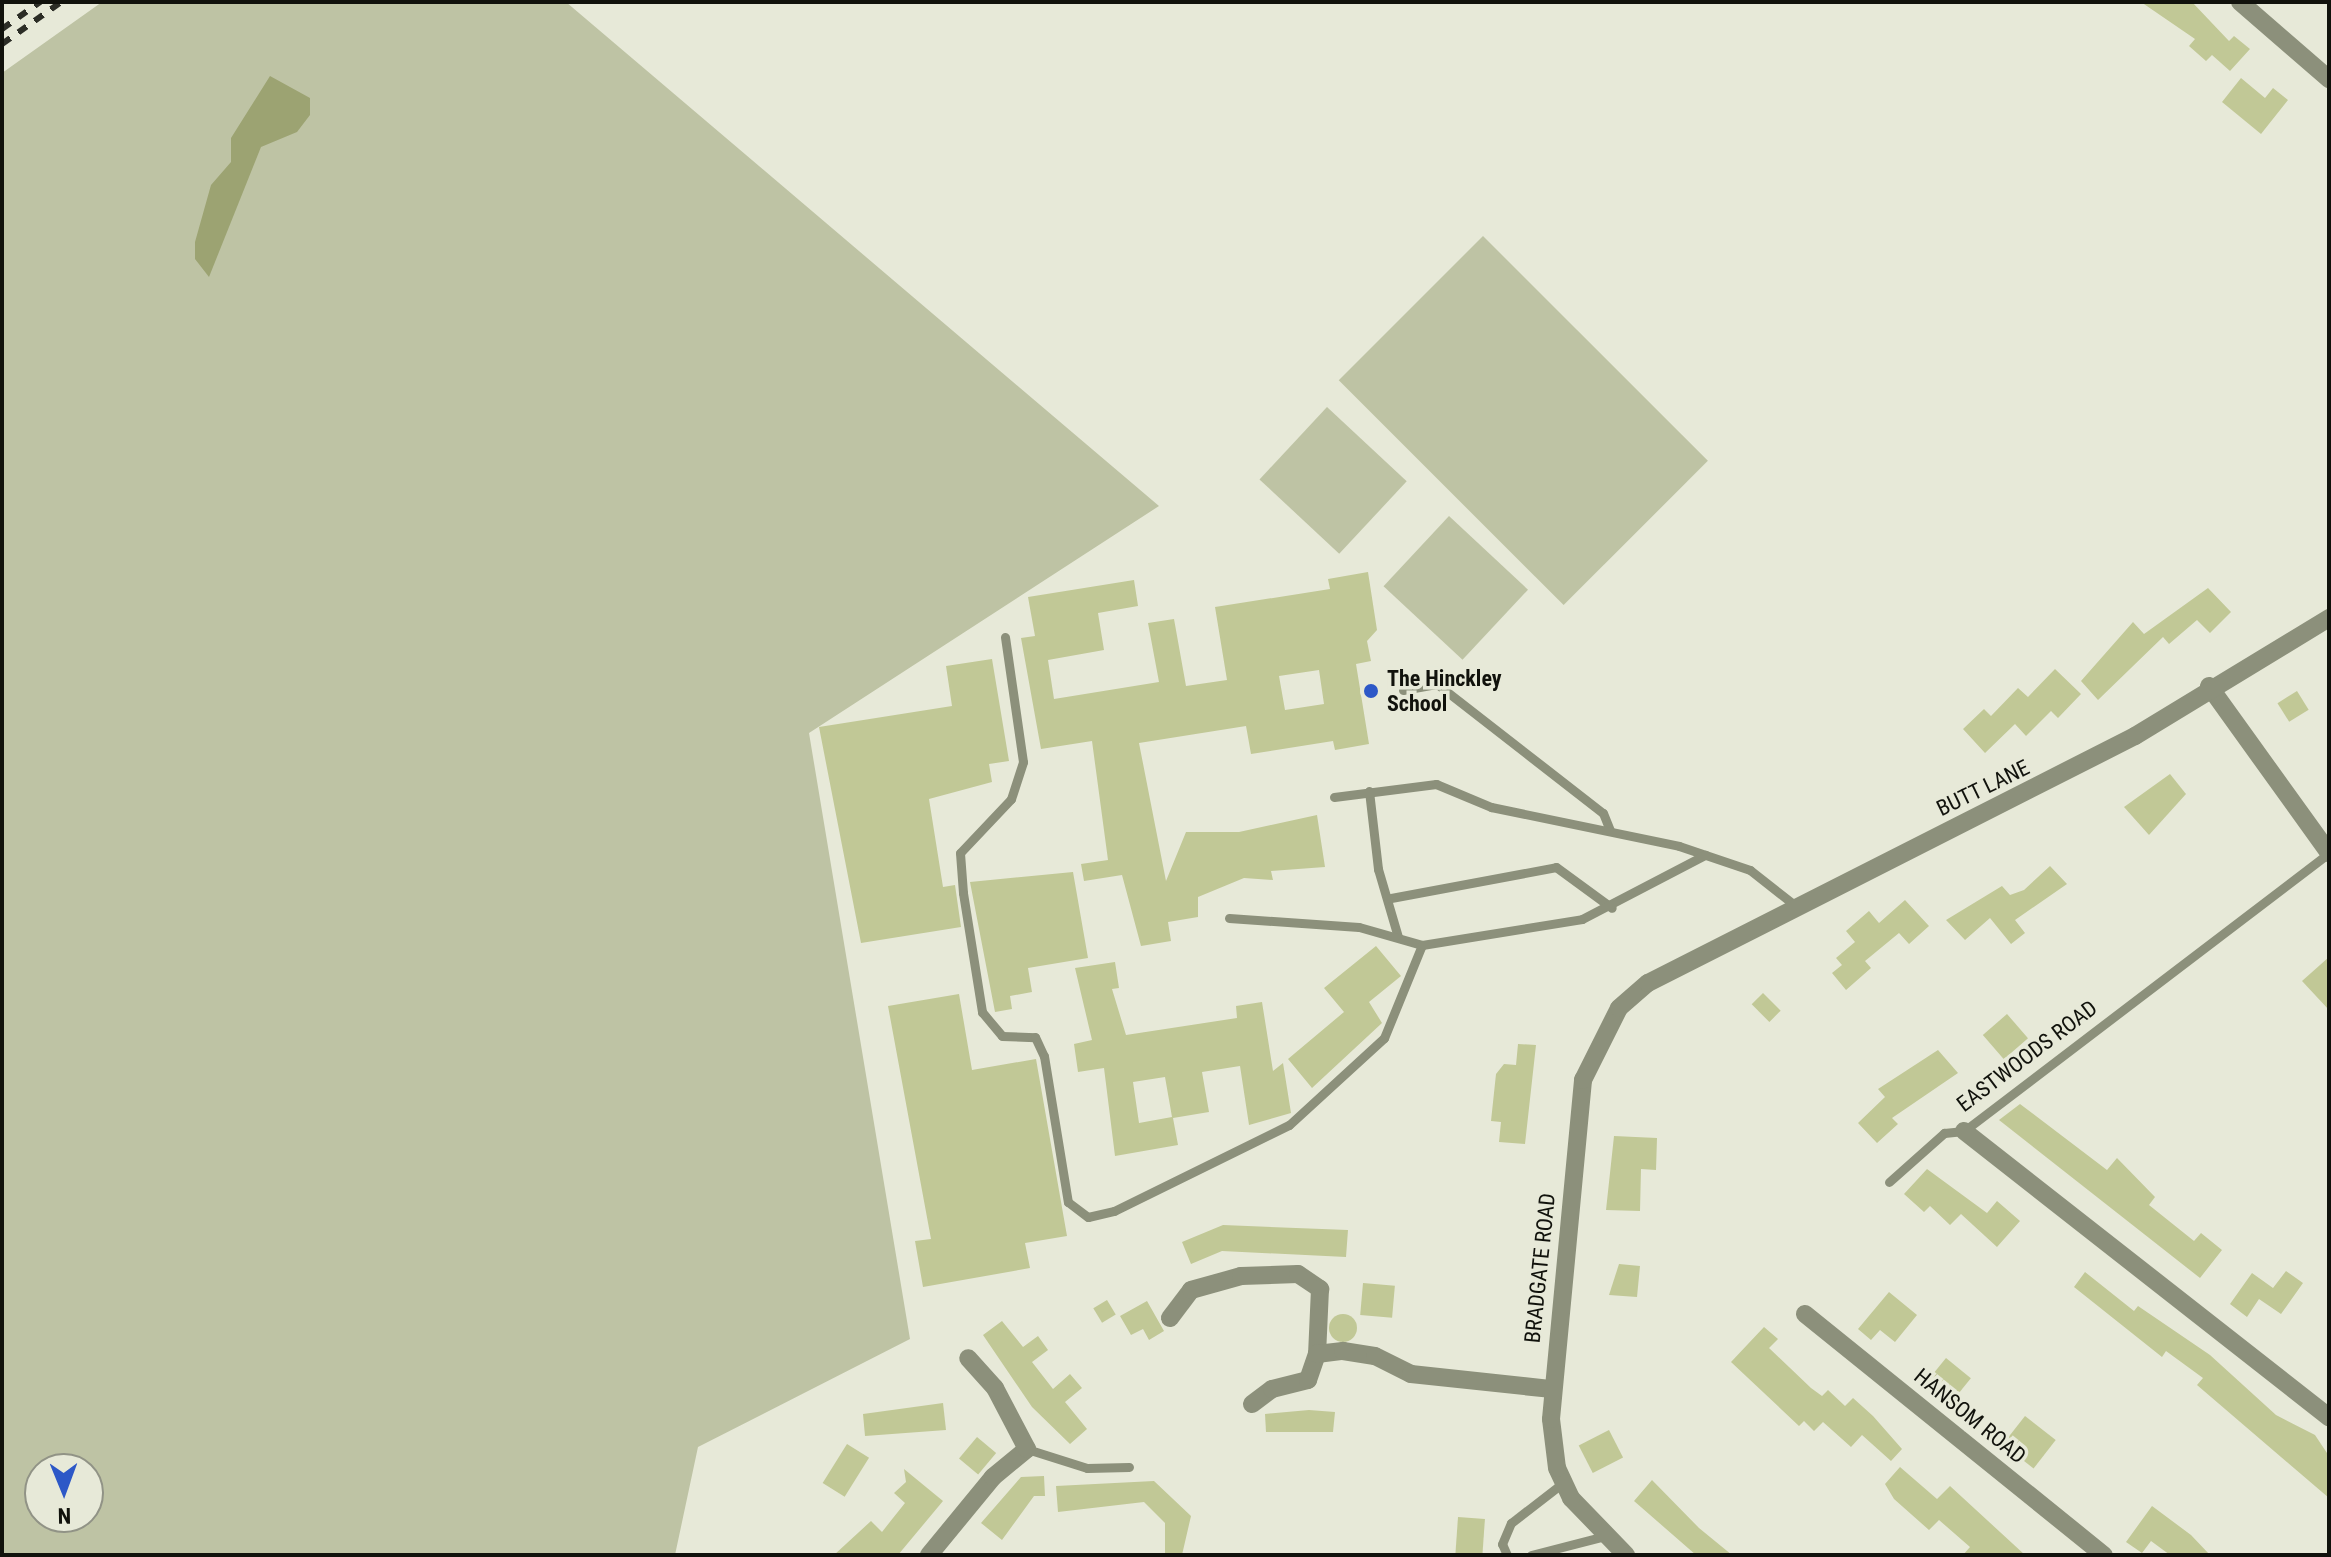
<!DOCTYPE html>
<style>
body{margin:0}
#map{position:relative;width:2331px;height:1557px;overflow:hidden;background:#e7e9d8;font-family:"Roboto Condensed",sans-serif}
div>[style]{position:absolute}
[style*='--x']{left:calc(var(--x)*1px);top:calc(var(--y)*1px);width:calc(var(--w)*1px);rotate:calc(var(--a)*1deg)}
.green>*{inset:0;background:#bec3a4;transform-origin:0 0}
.water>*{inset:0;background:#9ca372}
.building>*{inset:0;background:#c1c896;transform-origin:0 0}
.round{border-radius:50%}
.lane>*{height:9px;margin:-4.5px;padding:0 4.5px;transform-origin:4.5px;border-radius:4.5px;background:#8c907b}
.street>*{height:18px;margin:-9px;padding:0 9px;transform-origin:9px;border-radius:9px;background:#8c907b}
.rail>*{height:6px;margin-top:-3px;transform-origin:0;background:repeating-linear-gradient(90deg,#2c2d26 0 10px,transparent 0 20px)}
.dots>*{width:22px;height:22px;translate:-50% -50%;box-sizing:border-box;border:4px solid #e7e9d8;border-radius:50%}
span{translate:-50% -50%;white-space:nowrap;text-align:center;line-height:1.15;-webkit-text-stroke:7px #e7e9d8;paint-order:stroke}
.poi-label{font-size:22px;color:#11120c;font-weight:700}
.left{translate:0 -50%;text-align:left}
.street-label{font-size:22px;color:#11120c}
.frame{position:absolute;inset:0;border:4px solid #11120c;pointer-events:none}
.north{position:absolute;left:24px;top:1453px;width:80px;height:80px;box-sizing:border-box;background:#e7e9d8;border:2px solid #919386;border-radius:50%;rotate:179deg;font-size:22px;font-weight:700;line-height:32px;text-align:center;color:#11120c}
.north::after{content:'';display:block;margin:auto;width:28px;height:36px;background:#2d58c7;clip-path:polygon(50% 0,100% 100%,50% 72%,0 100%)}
</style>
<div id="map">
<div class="green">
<i style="clip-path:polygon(evenodd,102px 2px,566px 2px,1159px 506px,809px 733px,910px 1339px,698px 1447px,675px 1555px,2px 1555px,2px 73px,102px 2px,40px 1469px,88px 1469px,88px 1517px,40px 1517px,40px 1469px)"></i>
<i style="left:1483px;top:236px;width:318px;height:204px;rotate:45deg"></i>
<i style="left:1327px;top:407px;width:109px;height:99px;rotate:43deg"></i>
<i style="left:1449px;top:516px;width:108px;height:96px;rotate:43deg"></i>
</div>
<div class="water">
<i style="clip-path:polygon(270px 76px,310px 98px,310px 115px,297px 132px,261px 147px,209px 277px,195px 259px,195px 242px,211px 185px,231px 162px,231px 138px)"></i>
</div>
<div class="building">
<i style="clip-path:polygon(2141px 2px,2192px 2px,2229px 41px,2234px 36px,2250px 49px,2230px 71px,2212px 55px,2206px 61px,2189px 46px,2195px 39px)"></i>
<i style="clip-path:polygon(2241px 78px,2265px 98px,2273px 88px,2288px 100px,2261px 134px,2222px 102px)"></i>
<i style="clip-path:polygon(evenodd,1368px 572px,1377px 630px,1367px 641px,1371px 661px,1356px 664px,1369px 744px,1335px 750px,1333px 741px,1251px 754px,1246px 726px,1139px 743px,1166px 881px,1186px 832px,1239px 832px,1317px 815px,1325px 867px,1271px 871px,1273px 880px,1244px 878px,1198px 897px,1198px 917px,1168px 922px,1171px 941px,1141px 946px,1122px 875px,1084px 881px,1081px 864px,1108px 860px,1092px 741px,1041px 749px,1021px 638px,1035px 636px,1028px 597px,1134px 580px,1138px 606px,1098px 613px,1104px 650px,1048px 660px,1054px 699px,1159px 682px,1148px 623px,1174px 619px,1186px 686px,1227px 680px,1215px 607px,1330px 589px,1328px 579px,1368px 572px,1319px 670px,1324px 704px,1285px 710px,1279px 676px,1319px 670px)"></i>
<i style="clip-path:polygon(2208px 588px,2231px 612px,2210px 633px,2197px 620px,2169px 644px,2163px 637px,2098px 700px,2081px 681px,2133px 622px,2144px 634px)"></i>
<i style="clip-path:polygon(992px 659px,1009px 761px,989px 764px,992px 782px,929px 799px,943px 887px,955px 885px,961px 927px,861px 943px,819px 727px,952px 706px,946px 666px)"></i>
<i style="clip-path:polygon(2055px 669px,2081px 694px,2058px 718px,2051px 711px,2026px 736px,2015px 724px,1985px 753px,1963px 729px,1984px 709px,1991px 716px,2018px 688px,2028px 697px)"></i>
<i style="left:2297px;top:691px;width:22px;height:23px;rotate:58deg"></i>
<i style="clip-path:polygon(2170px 774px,2186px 794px,2149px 835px,2124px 807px)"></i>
<i style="clip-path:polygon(2050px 866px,2067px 884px,2015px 920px,2025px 933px,2011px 944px,1990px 918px,1965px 940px,1946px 920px,2002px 886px,2010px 895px,2024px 890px)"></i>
<i style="clip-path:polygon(1073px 872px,1088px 958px,1028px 968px,1032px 992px,1010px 996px,1012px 1009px,995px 1012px,970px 882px)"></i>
<i style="clip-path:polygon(1905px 900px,1929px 926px,1909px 944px,1899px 933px,1865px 961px,1871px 968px,1846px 990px,1832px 973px,1842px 965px,1836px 958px,1855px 942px,1846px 931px,1869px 911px,1879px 923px)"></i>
<i style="clip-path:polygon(1376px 946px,1401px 976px,1369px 1002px,1382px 1023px,1312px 1088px,1288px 1059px,1344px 1012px,1324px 988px)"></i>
<i style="clip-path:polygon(2329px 957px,2329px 1010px,2302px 981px)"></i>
<i style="clip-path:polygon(evenodd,1115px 962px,1119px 988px,1112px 989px,1126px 1035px,1237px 1018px,1236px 1006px,1262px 1002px,1273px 1071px,1283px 1063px,1291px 1113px,1249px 1125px,1240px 1066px,1202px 1072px,1209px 1112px,1173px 1118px,1178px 1145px,1115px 1156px,1104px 1068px,1078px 1072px,1074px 1044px,1092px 1040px,1075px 968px,1115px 962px,1165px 1077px,1172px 1117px,1139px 1123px,1133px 1082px,1165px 1077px)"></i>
<i style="left:1763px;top:993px;width:25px;height:16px;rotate:45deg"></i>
<i style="clip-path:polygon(959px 994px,972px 1070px,1036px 1059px,1067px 1236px,1025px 1243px,1030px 1268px,923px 1287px,915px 1241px,931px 1239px,888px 1006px)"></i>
<i style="left:2007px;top:1014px;width:32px;height:32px;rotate:49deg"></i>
<i style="clip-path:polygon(1518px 1044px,1536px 1045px,1525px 1144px,1499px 1142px,1501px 1122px,1491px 1121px,1496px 1074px,1504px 1064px,1516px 1065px)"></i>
<i style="clip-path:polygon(1938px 1050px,1958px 1073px,1892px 1118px,1898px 1124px,1877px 1143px,1858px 1123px,1885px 1097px,1878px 1089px)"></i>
<i style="clip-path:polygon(2020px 1104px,2107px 1170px,2117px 1158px,2155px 1197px,2149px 1205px,2194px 1241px,2201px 1233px,2222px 1250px,2200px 1278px,1999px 1120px)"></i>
<i style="clip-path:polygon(1614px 1136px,1657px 1138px,1656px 1170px,1641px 1169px,1640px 1211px,1606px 1210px)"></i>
<i style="clip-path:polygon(1927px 1169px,1987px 1213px,1997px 1201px,2020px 1221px,1997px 1247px,1961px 1214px,1950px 1225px,1930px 1206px,1924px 1212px,1904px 1194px)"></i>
<i style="clip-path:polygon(1223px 1225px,1348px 1230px,1346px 1257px,1222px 1251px,1191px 1264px,1182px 1242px)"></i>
<i style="clip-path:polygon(1619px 1264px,1640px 1266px,1637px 1297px,1609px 1295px)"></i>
<i style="clip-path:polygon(2286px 1271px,2303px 1283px,2281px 1314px,2259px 1299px,2247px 1317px,2230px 1304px,2252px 1273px,2273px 1288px)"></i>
<i style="clip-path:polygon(2085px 1272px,2134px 1311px,2138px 1306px,2210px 1355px,2276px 1415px,2315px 1435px,2329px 1456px,2329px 1498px,2197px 1385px,2203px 1378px,2166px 1351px,2162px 1357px,2074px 1287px)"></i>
<i style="left:1363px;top:1283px;width:32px;height:32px;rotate:5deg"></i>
<i style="clip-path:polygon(1889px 1292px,1917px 1315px,1895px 1342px,1880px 1330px,1871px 1340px,1858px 1329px)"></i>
<i style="left:1107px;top:1300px;width:17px;height:16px;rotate:59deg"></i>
<i style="clip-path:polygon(1147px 1301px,1164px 1331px,1149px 1340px,1143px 1329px,1131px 1335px,1120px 1316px)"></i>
<i class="round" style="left:1329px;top:1314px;width:28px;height:28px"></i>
<i style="clip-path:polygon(1002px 1321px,1023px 1347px,1038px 1336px,1048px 1350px,1032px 1362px,1053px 1389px,1070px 1374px,1082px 1388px,1065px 1402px,1087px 1429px,1070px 1444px,1032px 1407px,983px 1335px)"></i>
<i style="clip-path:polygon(1764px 1327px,1778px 1339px,1769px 1348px,1811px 1388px,1822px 1396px,1828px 1390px,1845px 1406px,1853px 1398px,1873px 1416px,1902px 1449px,1891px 1461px,1862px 1435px,1851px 1447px,1823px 1422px,1814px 1431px,1804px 1421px,1799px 1426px,1731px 1362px)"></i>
<i style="left:1946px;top:1358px;width:32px;height:28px;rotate:39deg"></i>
<i style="clip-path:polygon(943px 1403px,946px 1430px,865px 1436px,863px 1414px)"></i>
<i style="clip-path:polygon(1309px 1410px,1335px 1412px,1333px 1432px,1266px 1432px,1265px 1414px)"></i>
<i style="left:2025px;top:1416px;width:39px;height:36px;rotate:38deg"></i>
<i style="left:1609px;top:1430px;width:31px;height:34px;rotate:63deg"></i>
<i style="left:977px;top:1437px;width:25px;height:28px;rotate:40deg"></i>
<i style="left:847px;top:1444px;width:26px;height:46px;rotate:32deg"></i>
<i style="clip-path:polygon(1900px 1467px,1937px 1499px,1950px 1486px,2025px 1555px,1963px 1555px,1970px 1547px,1939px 1520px,1929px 1530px,1894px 1499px,1885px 1484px)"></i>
<i style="clip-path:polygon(904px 1469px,943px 1501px,898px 1555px,834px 1555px,871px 1521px,882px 1532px,893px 1518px,905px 1503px,894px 1493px,906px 1482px)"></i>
<i style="clip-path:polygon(1044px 1476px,1045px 1496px,1034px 1496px,1002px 1540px,981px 1523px,1021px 1477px)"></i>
<i style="clip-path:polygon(1652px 1480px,1699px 1528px,1732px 1555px,1696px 1555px,1634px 1501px)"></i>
<i style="clip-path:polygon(1154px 1481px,1191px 1516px,1182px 1555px,1165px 1555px,1165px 1523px,1144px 1502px,1058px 1512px,1056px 1486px)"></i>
<i style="clip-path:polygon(2152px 1506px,2191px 1535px,2210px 1555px,2170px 1555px,2151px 1541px,2142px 1553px,2126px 1542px)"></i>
<i style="left:1458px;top:1517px;width:27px;height:38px;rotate:4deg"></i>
</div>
<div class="lane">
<i style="--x:1005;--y:637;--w:126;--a:81.8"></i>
<i style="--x:1023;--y:762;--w:39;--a:108"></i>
<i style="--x:1011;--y:799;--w:74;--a:133.4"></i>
<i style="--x:960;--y:853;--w:40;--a:85.7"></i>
<i style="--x:963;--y:893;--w:121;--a:80.9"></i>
<i style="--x:982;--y:1012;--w:31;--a:50"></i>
<i style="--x:1002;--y:1036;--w:33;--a:2"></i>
<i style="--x:1035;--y:1037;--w:21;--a:65"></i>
<i style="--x:1044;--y:1056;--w:148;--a:80.7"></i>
<i style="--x:1068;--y:1202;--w:25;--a:37"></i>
<i style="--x:1088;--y:1217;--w:27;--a:-13"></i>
<i style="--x:1114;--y:1211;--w:195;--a:-26.2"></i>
<i style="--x:1289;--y:1125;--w:129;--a:-42.5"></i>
<i style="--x:1384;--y:1038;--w:100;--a:-67.8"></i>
<i style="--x:1403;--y:690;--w:35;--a:-10"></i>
<i style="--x:1437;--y:684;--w:210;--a:37.9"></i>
<i style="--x:1603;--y:813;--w:18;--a:68"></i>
<i style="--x:1369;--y:791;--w:79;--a:83.4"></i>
<i style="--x:1378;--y:869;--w:71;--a:73.6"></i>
<i style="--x:1334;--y:797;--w:103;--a:-7.3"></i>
<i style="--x:1436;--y:784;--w:60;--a:22.7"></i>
<i style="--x:1491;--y:807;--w:192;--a:11.7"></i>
<i style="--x:1679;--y:846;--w:75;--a:18.7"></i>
<i style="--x:1750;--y:870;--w:60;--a:38.2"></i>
<i style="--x:1391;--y:898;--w:168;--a:-10.6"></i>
<i style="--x:1556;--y:867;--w:69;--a:36.2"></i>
<i style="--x:1229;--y:918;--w:130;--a:4"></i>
<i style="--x:1359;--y:927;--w:66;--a:15.9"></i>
<i style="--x:1422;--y:945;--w:162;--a:-9.2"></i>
<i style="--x:1582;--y:919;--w:139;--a:-27.5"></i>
<i style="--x:1889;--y:1182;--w:74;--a:-41.7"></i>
<i style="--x:1944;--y:1133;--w:20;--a:-6"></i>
<i style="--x:1964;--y:1131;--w:459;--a:-37.3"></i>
<i style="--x:1027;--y:1449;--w:63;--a:17.6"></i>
<i style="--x:1087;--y:1468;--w:42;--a:-1.4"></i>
<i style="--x:1507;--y:1555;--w:12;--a:-114"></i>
<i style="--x:1502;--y:1544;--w:23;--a:-67"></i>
<i style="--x:1511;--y:1523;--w:67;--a:-37.7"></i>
<i style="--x:1531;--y:1555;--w:76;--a:-14.4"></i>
</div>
<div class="street">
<i style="--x:2240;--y:2;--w:118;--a:40.9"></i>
<i style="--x:2209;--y:686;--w:206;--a:54.3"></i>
<i style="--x:1964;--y:1131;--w:464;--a:38.1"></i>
<i style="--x:1805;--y:1314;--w:384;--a:38.9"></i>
<i style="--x:1170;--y:1318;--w:35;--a:-53"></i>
<i style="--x:1191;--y:1290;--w:52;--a:-15.6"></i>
<i style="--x:1241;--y:1276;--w:57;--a:-2"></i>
<i style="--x:1298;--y:1274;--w:27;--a:34"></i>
<i style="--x:1320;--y:1289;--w:65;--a:92.6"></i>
<i style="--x:1252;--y:1404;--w:25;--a:-37"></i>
<i style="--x:1272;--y:1389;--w:37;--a:-14"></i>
<i style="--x:1308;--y:1380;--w:28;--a:-71"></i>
<i style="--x:1317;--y:1354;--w:26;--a:-7"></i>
<i style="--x:1343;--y:1351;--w:32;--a:9"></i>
<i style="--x:1375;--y:1356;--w:40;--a:26.6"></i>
<i style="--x:1411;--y:1374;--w:142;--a:6.1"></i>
<i style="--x:929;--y:1555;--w:101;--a:-50.6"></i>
<i style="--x:993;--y:1477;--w:44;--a:-39.5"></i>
<i style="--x:1027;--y:1449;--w:69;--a:-117.7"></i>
<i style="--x:995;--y:1388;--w:40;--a:-132"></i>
<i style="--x:1626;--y:1555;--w:79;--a:-134"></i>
<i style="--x:1571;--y:1498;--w:33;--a:-115"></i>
<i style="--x:1557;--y:1468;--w:49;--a:-97"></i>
<i style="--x:1551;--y:1419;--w:341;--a:-84.6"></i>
<i style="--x:1583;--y:1080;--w:80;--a:-63.4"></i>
<i style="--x:1619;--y:1008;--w:38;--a:-41"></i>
<i style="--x:1648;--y:983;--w:546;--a:-26.89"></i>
<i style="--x:2135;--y:736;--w:227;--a:-31.3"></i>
</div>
<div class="rail">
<i style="--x:2;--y:29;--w:47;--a:-35.4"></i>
<i style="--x:2;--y:44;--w:72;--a:-35.4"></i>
</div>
<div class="dots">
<i style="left:1371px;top:691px;background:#2d58c7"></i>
</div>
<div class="poi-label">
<span class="left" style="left:1387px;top:691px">The Hinckley<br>School</span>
</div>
<div class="street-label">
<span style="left:1983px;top:788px;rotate:-26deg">BUTT LANE</span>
<span style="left:2027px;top:1056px;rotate:-37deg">EASTWOODS ROAD</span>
<span style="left:1540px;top:1268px;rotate:-84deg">BRADGATE ROAD</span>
<span style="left:1970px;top:1416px;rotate:39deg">HANSOM ROAD</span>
</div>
<div class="frame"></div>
<div class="north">N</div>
</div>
